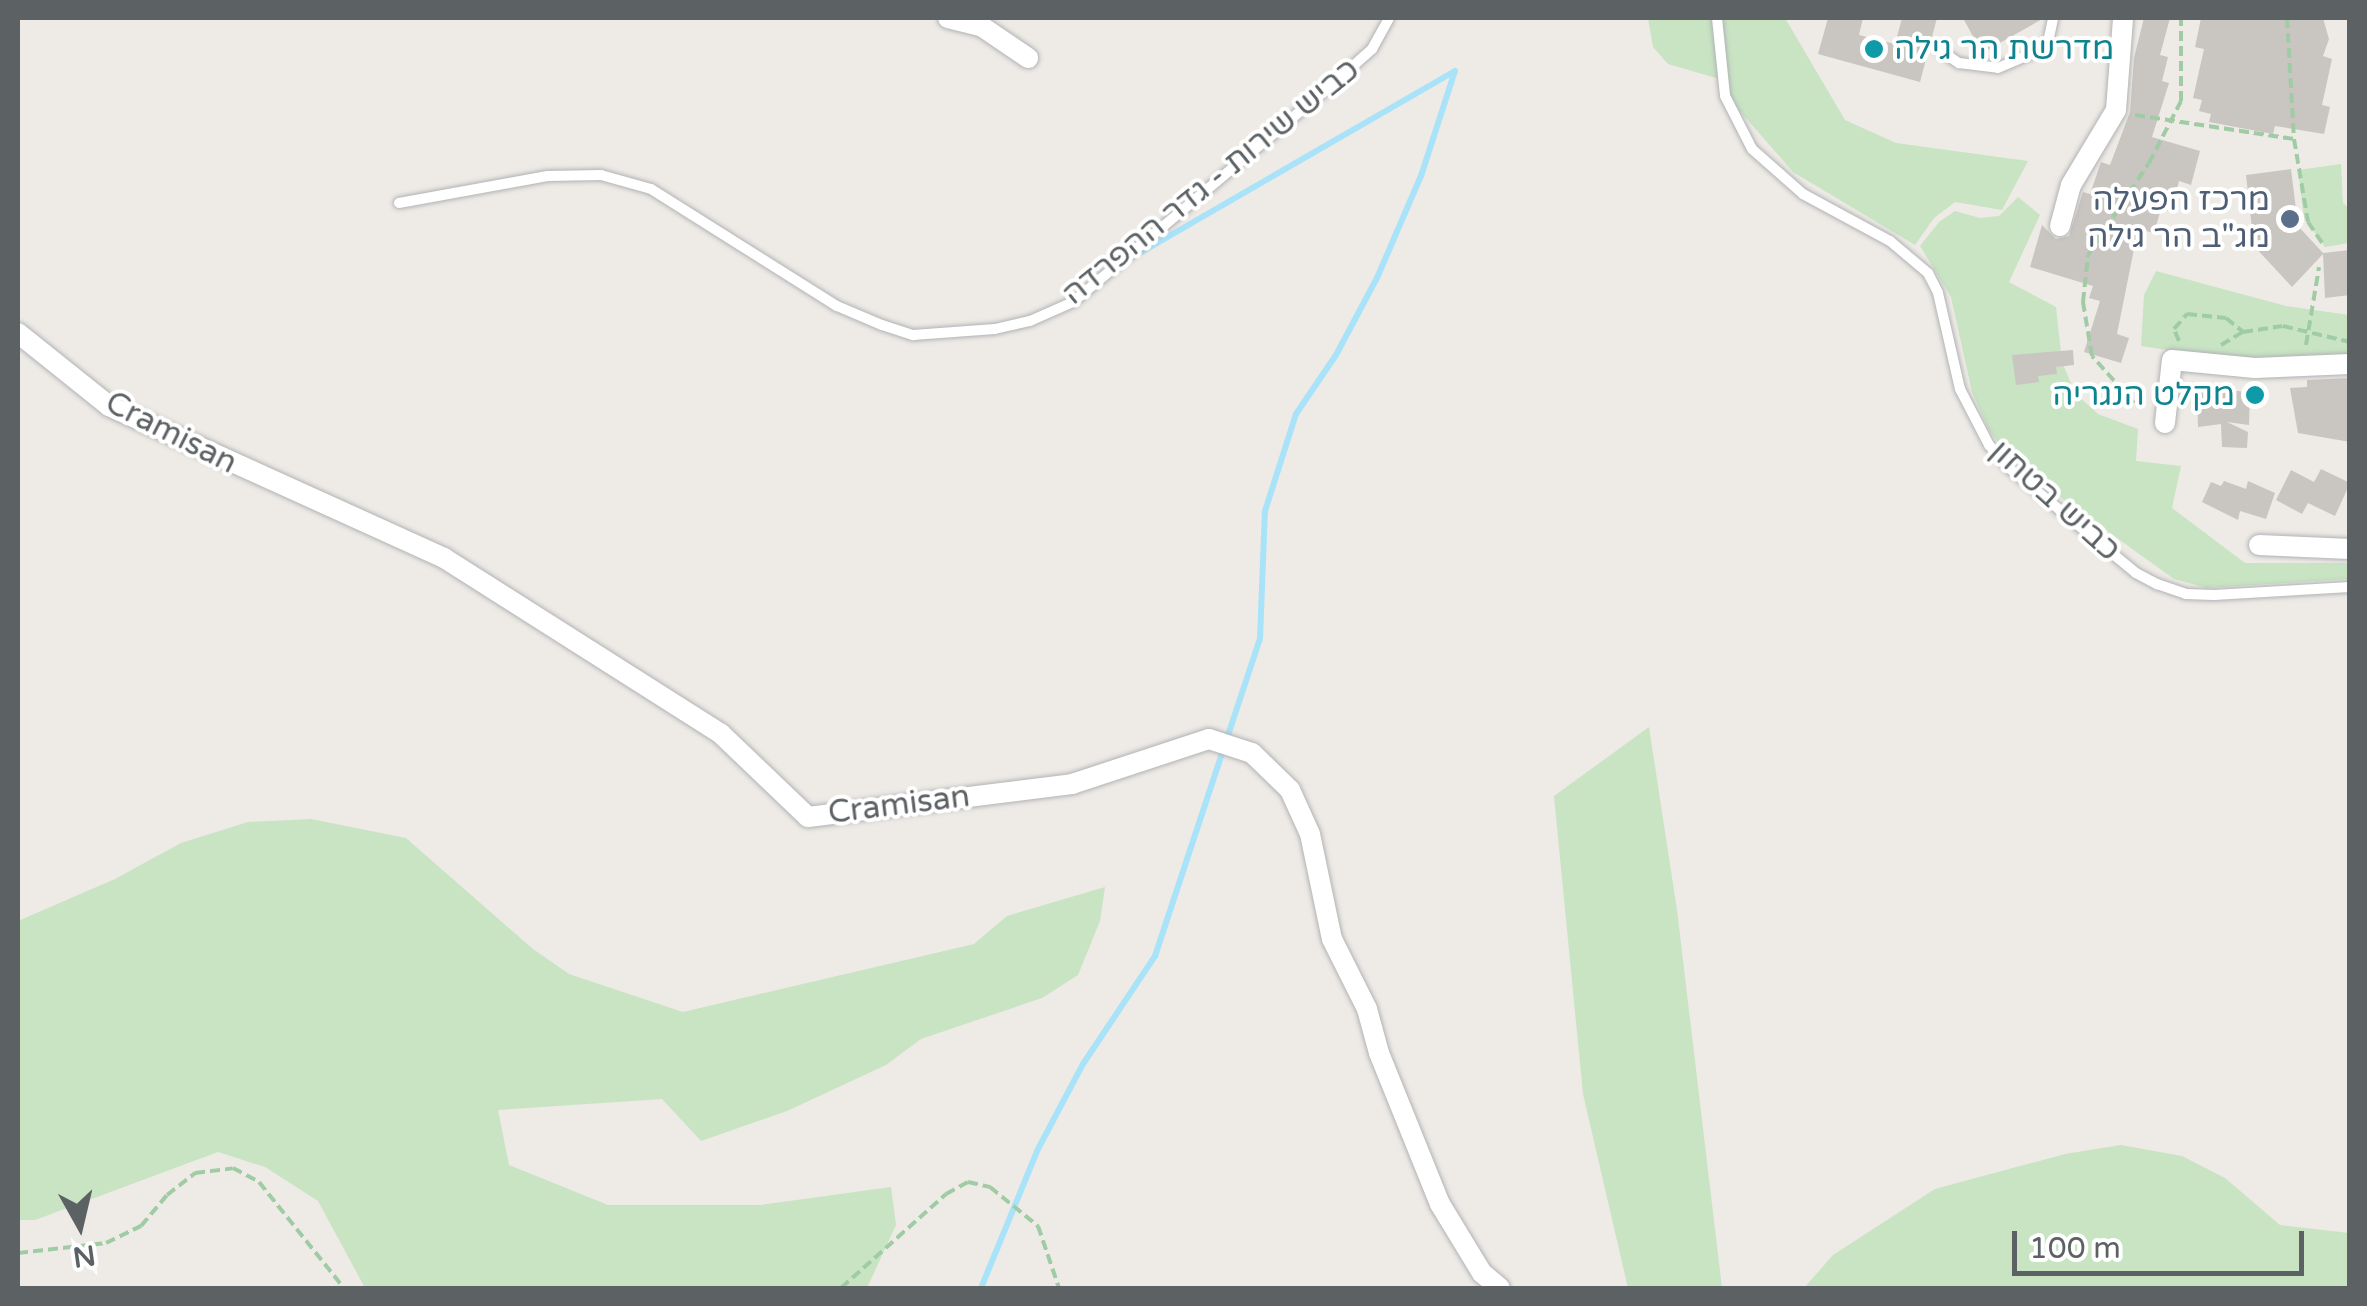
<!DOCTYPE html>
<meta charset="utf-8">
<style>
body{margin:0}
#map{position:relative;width:2367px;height:1306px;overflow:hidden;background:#eeeae5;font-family:"Varela Round",Heebo,sans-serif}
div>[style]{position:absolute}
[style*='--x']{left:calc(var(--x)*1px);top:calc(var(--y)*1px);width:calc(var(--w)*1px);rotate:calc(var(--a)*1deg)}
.green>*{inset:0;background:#c8e4c3}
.stream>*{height:6px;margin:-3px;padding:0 3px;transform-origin:3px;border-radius:3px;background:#a9e3f9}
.building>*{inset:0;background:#c9c5c1}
.path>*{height:4px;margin-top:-2px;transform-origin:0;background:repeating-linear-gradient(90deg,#a0cca5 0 10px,transparent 0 15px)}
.roads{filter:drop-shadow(0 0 2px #b0b3b6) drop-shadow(0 0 2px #b0b3b6)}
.service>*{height:10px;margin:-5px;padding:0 5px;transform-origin:5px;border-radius:5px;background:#fff}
.minor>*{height:20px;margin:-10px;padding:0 10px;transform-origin:10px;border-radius:10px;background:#fff}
.dots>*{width:28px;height:28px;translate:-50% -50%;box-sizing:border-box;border:5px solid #fff;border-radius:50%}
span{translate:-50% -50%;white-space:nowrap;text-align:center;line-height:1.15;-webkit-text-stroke:8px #fff;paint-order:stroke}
.culture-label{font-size:32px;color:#0d838f}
.left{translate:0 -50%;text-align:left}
.right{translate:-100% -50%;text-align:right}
.street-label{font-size:32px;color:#5c6164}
.service-label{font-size:32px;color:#4e5e75}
.frame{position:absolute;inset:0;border:20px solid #5c6164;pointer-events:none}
.north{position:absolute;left:30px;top:1176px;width:100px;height:100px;-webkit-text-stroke:8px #fff;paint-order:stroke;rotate:172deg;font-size:28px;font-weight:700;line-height:40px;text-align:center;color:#5c6164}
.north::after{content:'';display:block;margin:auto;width:35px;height:45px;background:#5c6164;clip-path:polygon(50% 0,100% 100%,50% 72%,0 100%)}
.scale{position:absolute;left:2012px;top:1231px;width:292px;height:45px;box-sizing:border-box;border:5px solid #5c6164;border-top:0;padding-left:12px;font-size:30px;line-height:35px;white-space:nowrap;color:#5c6164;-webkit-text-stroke:8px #fff;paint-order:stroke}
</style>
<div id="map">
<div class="green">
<i style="clip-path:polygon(1648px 18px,1785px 18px,1845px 120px,1896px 143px,2028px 161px,2002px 210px,1955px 202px,1934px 218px,1915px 245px,1793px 172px,1738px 109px,1723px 80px,1668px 64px,1653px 47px)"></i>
<i style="clip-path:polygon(2341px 164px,2343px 203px,2349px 208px,2349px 243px,2325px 247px,2304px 218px,2298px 170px)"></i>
<i style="clip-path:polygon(2018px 197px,2040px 215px,2009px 282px,2056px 307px,2062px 362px,2075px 393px,2098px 414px,2138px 429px,2136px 461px,2181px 466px,2172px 508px,2245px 563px,2349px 563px,2349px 579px,2207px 588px,2174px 579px,2014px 464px,1989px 430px,1972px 392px,1951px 297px,1920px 246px,1939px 222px,1955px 211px,1980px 218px,1999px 216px)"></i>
<i style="clip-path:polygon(2156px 271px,2286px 306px,2349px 315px,2349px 358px,2232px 360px,2141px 346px,2144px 295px)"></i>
<i style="clip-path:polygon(1649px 727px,1677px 910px,1722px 1288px,1628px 1288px,1583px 1094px,1554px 796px)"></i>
<i style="clip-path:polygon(311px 819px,406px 838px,533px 949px,569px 974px,683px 1012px,974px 944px,1007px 916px,1105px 887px,1100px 921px,1078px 975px,1042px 998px,921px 1039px,886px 1065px,787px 1111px,701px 1141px,662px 1099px,498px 1110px,509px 1165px,608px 1205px,761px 1205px,891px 1187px,896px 1225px,867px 1288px,365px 1288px,318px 1201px,265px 1167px,218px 1152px,35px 1220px,18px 1220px,18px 921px,115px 879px,181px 843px,248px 822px)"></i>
<i style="clip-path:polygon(2121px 1145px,2182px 1156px,2225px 1178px,2280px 1225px,2349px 1233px,2349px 1288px,1804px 1288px,1833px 1255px,1935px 1189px,2065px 1154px)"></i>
</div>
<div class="stream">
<i style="--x:981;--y:1288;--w:150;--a:-67.7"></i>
<i style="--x:1038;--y:1149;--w:96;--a:-62.1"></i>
<i style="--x:1083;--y:1064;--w:130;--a:-56.3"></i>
<i style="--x:1155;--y:956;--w:334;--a:-71.7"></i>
<i style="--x:1260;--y:639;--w:128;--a:-87.8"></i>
<i style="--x:1265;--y:511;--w:102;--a:-72.3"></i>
<i style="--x:1296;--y:414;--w:71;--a:-55.9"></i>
<i style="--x:1336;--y:355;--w:87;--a:-62"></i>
<i style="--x:1377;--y:278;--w:111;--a:-66.7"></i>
<i style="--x:1421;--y:176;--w:110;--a:-72.1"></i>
<i style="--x:1455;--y:71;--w:372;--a:150"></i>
</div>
<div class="building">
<i style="clip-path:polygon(1828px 18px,1863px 18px,1859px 35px,1895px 44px,1902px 18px,1937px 18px,1920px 82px,1818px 54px)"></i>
<i style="clip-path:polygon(1963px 18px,2044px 18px,1982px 53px)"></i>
<i style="clip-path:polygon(2144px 18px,2170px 18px,2160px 55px,2168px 57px,2162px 81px,2169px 83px,2152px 137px,2200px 151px,2191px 185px,2179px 181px,2171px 212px,2161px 209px,2154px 233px,2138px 229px,2117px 334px,2129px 338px,2121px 363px,2084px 352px,2100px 301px,2089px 298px,2093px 286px,2030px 267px,2042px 225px,2056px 239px,2069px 236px,2083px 192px,2090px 194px,2101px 162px,2110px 165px,2130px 112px,2134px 58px)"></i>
<i style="clip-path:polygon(2201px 18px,2323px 18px,2329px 39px,2323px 56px,2332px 59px,2322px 105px,2330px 107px,2324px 134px,2275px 126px,2273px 134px,2209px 122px,2211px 114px,2199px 111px,2202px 100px,2193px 98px,2204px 49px,2195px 47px)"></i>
<i style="clip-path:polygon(2291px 169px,2298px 226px,2323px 253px,2350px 250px,2350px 295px,2325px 298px,2323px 254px,2292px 287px,2254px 246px,2246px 175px)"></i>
<i style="clip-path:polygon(2073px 350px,2074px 365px,2056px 367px,2057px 374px,2038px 376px,2039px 382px,2016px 385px,2012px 355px)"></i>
<i style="clip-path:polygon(2350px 378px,2350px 442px,2298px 433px,2290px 388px,2307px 387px,2307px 380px)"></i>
<i style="clip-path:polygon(2197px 388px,2250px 392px,2249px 425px,2227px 422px,2248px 432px,2247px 448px,2222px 447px,2221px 424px,2198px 427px)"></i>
<i style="clip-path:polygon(2321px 469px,2350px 483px,2335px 516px,2308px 503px,2302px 514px,2276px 500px,2291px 470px,2314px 482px)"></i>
<i style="clip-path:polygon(2224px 481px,2246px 489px,2248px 481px,2275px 493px,2266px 519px,2240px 511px,2238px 520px,2202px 502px,2211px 482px,2221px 486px)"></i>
</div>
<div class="path">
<i style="--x:2287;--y:18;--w:120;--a:86.7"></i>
<i style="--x:2135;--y:115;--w:161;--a:8.6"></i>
<i style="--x:2294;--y:139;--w:84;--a:80.4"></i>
<i style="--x:2308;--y:222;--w:30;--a:56"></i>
<i style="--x:2179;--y:341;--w:13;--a:-113"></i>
<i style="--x:2174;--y:329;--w:20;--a:-49"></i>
<i style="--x:2187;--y:314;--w:39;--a:6"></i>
<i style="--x:2226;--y:318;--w:22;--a:39"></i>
<i style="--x:2221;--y:345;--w:26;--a:-31"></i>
<i style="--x:2243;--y:332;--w:40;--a:-8.5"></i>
<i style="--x:2283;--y:326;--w:69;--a:13.4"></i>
<i style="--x:2306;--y:345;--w:79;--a:-80.5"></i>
<i style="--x:2134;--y:403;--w:63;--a:-131.8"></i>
<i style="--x:2092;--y:356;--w:55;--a:-99.5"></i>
<i style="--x:2083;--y:302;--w:47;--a:-83.9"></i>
<i style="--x:2088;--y:255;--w:110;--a:-56.5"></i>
<i style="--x:2149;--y:163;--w:70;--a:-62.7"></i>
<i style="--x:2181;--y:101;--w:83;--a:-90"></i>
<i style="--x:18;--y:1253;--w:89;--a:-6.5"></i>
<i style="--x:106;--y:1243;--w:39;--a:-26"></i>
<i style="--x:141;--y:1226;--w:40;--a:-50"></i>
<i style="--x:167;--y:1195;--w:36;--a:-38"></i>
<i style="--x:195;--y:1173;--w:38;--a:-7"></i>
<i style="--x:233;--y:1168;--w:30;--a:28"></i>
<i style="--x:259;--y:1182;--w:136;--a:51.3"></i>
<i style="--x:841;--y:1288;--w:141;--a:-41.8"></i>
<i style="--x:946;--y:1194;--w:25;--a:-29"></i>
<i style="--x:968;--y:1182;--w:23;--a:13"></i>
<i style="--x:990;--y:1187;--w:62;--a:39.1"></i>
<i style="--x:1038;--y:1226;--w:65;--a:71.3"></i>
</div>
<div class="roads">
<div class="service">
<i style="--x:1717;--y:18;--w:78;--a:84.1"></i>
<i style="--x:1725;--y:96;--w:59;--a:63"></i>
<i style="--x:1752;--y:149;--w:68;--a:41.4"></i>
<i style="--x:1803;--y:194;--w:99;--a:28.4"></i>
<i style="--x:1890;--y:241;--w:50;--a:40.1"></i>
<i style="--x:1928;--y:273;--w:22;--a:63"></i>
<i style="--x:1938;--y:293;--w:98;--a:77.1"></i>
<i style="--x:1960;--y:389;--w:63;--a:62.6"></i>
<i style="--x:1989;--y:445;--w:30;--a:49"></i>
<i style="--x:2009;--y:468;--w:165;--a:39.6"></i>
<i style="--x:2136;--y:573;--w:24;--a:28"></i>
<i style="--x:2157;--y:584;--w:31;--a:19"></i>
<i style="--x:2186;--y:594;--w:28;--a:2"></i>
<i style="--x:2214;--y:595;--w:136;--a:-3.4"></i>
<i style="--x:1941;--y:51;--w:22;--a:34"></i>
<i style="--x:1959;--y:63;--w:39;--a:7"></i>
<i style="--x:1998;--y:68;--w:53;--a:-23.2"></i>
<i style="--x:2047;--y:47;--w:30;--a:-78"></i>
<i style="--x:399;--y:203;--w:151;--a:-10.3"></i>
<i style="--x:548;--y:176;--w:53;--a:-1.1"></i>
<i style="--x:601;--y:175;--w:52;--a:15.6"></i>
<i style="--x:651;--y:189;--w:220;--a:32.2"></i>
<i style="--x:837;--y:306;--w:49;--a:22.9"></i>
<i style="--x:882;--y:325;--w:33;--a:18"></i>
<i style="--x:913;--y:335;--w:82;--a:-4.2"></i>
<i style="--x:995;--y:329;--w:36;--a:-13"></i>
<i style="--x:1030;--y:321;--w:47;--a:-23.8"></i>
<i style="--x:1073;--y:302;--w:342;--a:-40"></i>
<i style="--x:1335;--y:82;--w:50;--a:-41.7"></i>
<i style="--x:1372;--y:49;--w:35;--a:-61"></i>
</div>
<div class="minor">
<i style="--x:948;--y:18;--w:34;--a:14"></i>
<i style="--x:981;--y:26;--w:57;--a:34.2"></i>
<i style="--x:2060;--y:226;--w:42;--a:-75"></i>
<i style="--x:2071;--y:185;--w:87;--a:-59"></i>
<i style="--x:2116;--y:110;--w:92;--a:-85.6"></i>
<i style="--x:18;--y:333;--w:117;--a:38.7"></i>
<i style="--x:109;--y:406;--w:368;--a:24.4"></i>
<i style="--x:444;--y:558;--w:328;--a:32.4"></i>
<i style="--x:721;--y:734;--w:120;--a:43.7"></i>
<i style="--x:808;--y:817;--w:266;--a:-7.1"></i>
<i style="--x:1072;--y:784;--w:144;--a:-18.2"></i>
<i style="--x:1209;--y:739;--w:45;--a:18"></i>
<i style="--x:1252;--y:753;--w:53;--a:44.2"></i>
<i style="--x:1290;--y:790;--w:48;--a:65.6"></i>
<i style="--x:1310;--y:834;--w:107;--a:78.2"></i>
<i style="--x:1332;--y:939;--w:78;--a:63.4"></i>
<i style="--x:1367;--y:1009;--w:46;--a:74.7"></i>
<i style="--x:1379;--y:1053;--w:163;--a:68"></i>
<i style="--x:1440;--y:1204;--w:81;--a:58.7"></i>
<i style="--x:1482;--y:1273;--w:23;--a:40"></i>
<i style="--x:2165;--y:423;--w:63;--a:-83.7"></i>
<i style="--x:2172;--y:360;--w:83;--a:5.5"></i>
<i style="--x:2255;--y:368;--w:95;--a:-2.4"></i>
<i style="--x:2259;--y:545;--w:91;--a:2.5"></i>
</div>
</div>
<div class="dots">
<i style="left:1874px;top:49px;background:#0f9aa8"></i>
<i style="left:2290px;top:219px;background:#5c6f8a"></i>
<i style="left:2255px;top:395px;background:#0f9aa8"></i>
</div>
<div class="culture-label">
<span class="left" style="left:1894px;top:49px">מדרשת הר גילה</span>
<span class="right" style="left:2235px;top:395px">מקלט הנגריה</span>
</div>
<div class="street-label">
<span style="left:1211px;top:182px;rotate:-39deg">כביש שירות - גדר ההפרדה</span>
<span style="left:171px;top:433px;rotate:27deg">Cramisan</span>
<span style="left:2055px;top:501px;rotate:42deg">כביש בטחון</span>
<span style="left:899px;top:805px;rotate:-7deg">Cramisan</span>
</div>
<div class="service-label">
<span class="right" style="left:2270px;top:219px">מרכז הפעלה<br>מג"ב הר גילה</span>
</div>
<div class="frame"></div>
<div class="north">N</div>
<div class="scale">100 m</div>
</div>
